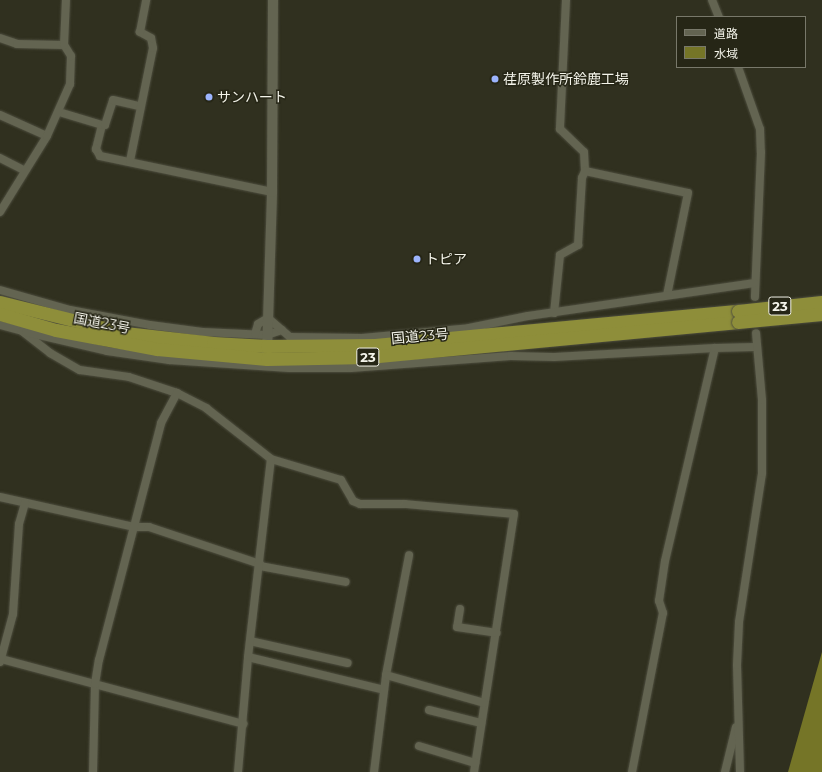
<!DOCTYPE html>
<meta charset="utf-8">
<style>
body{margin:0}
#map{position:relative;width:822px;height:772px;overflow:hidden;background:#30301f;font-family:Montserrat,"Noto Sans JP",sans-serif}
div>[style]{position:absolute}
[style*='--x']{left:calc(var(--x)*1px);top:calc(var(--y)*1px);width:calc(var(--w)*1px);rotate:calc(var(--a)*1deg)}
.water>*{inset:0;background:#757527}
.roads{filter:drop-shadow(0 0 1px #4d4d3e) drop-shadow(0 0 1px #4d4d3e)}
.minor>*{height:8px;margin:-4px;padding:0 4px;transform-origin:4px;border-radius:4px;background:#636451}
.tertiary>*{height:10px;margin:-5px;padding:0 5px;transform-origin:5px;border-radius:5px;background:#636451}
.trunk>*{height:13px;margin:-6.5px;padding:0 6.5px;transform-origin:6.5px;border-radius:6.5px;background:#8e8e3a}
.bridges{filter:drop-shadow(0 0 1px #4d4d3e) drop-shadow(0 0 1px #4d4d3e)}
.trunk-bridge>*{height:13px;margin:-6.5px;padding:0 6.5px;transform-origin:6.5px;border-radius:6.5px;background:#8e8e3a}
.dots>*{width:11px;height:11px;translate:-50% -50%;box-sizing:border-box;border:2px solid #262616;border-radius:50%}
span{translate:-50% -50%;white-space:nowrap;text-align:center;line-height:1.15;-webkit-text-stroke:3px #262616;paint-order:stroke}
.shield-label span{padding:1px 3px;background:#262616;border:1px solid;border-radius:3px;-webkit-text-stroke-width:0}
.shield-label{font-size:13px;color:#f3f3e9;font-weight:700}
.poi-label{font-size:14px;color:#f3f3e9}
.left{translate:0 -50%;text-align:left}
.street-label{font-size:14px;color:#f3f3e9}
.legend{position:absolute;left:676px;top:16px;width:130px;height:52px;box-sizing:border-box;background:#262616;border:1px solid #78786a;margin:0;padding:5px 7px;list-style:none;font-size:12px;color:#f3f3e9}
.legend li{display:flex;align-items:center;gap:8px;height:20px}
.legend b{width:20px;border:1px solid #78786a}
</style>
<div id="map">
<div class="water">
<i style="clip-path:polygon(822px 652px,822px 772px,788px 772px)"></i>
</div>
<div class="roads">
<div class="minor">
<i style="--x:566;--y:0;--w:129;--a:92.7"></i>
<i style="--x:560;--y:129;--w:33;--a:44"></i>
<i style="--x:584;--y:152;--w:19;--a:87"></i>
<i style="--x:585;--y:171;--w:105;--a:12.1"></i>
<i style="--x:688;--y:193;--w:104;--a:101.6"></i>
<i style="--x:712;--y:0;--w:18;--a:68"></i>
<i style="--x:0;--y:38;--w:18;--a:19"></i>
<i style="--x:17;--y:44;--w:47;--a:1.2"></i>
<i style="--x:738;--y:67;--w:66;--a:70.5"></i>
<i style="--x:760;--y:129;--w:23;--a:88"></i>
<i style="--x:761;--y:152;--w:145;--a:92.4"></i>
<i style="--x:59;--y:112;--w:45;--a:16.8"></i>
<i style="--x:102;--y:125;--w:25;--a:104"></i>
<i style="--x:96;--y:149;--w:8;--a:60"></i>
<i style="--x:100;--y:156;--w:176;--a:11.8"></i>
<i style="--x:0;--y:115;--w:51;--a:24.1"></i>
<i style="--x:102;--y:125;--w:3;--a:0"></i>
<i style="--x:105;--y:125;--w:26;--a:-72"></i>
<i style="--x:113;--y:100;--w:28;--a:13"></i>
<i style="--x:0;--y:158;--w:27;--a:27"></i>
<i style="--x:130;--y:161;--w:115;--a:-78.5"></i>
<i style="--x:153;--y:48;--w:10;--a:-101"></i>
<i style="--x:151;--y:38;--w:13;--a:-151"></i>
<i style="--x:140;--y:32;--w:33;--a:-79"></i>
<i style="--x:0;--y:212;--w:89;--a:-58.3"></i>
<i style="--x:47;--y:136;--w:57;--a:-66.1"></i>
<i style="--x:70;--y:84;--w:28;--a:-88"></i>
<i style="--x:71;--y:56;--w:13;--a:-122"></i>
<i style="--x:64;--y:45;--w:45;--a:-87.5"></i>
<i style="--x:0;--y:290;--w:73;--a:15.9"></i>
<i style="--x:70;--y:310;--w:81;--a:10.6"></i>
<i style="--x:150;--y:325;--w:53;--a:7.5"></i>
<i style="--x:203;--y:332;--w:64;--a:2.7"></i>
<i style="--x:267;--y:335;--w:16;--a:-18"></i>
<i style="--x:554;--y:313;--w:58;--a:-84.1"></i>
<i style="--x:560;--y:255;--w:21;--a:-29"></i>
<i style="--x:578;--y:245;--w:67;--a:-86.6"></i>
<i style="--x:582;--y:178;--w:8;--a:-67"></i>
<i style="--x:0;--y:325;--w:23;--a:15"></i>
<i style="--x:22;--y:331;--w:36;--a:38"></i>
<i style="--x:50;--y:353;--w:34;--a:30"></i>
<i style="--x:80;--y:370;--w:49;--a:8.1"></i>
<i style="--x:129;--y:377;--w:51;--a:18.4"></i>
<i style="--x:177;--y:393;--w:33;--a:27"></i>
<i style="--x:206;--y:408;--w:83;--a:38.1"></i>
<i style="--x:271;--y:459;--w:73;--a:16.7"></i>
<i style="--x:341;--y:480;--w:24;--a:60"></i>
<i style="--x:353;--y:501;--w:8;--a:23"></i>
<i style="--x:360;--y:504;--w:45;--a:0"></i>
<i style="--x:405;--y:504;--w:109;--a:5.2"></i>
<i style="--x:514;--y:514;--w:261;--a:98.8"></i>
<i style="--x:26;--y:332;--w:83;--a:13.2"></i>
<i style="--x:107;--y:351;--w:63;--a:8.3"></i>
<i style="--x:169;--y:360;--w:120;--a:3.8"></i>
<i style="--x:289;--y:368;--w:62;--a:0"></i>
<i style="--x:351;--y:368;--w:160;--a:-4.3"></i>
<i style="--x:511;--y:356;--w:43;--a:1.3"></i>
<i style="--x:554;--y:357;--w:161;--a:-3.2"></i>
<i style="--x:255;--y:334;--w:10;--a:-73"></i>
<i style="--x:258;--y:324;--w:12;--a:-31"></i>
<i style="--x:268;--y:318;--w:29;--a:41"></i>
<i style="--x:290;--y:337;--w:72;--a:0.8"></i>
<i style="--x:362;--y:338;--w:107;--a:-5.3"></i>
<i style="--x:469;--y:328;--w:60;--a:-11.5"></i>
<i style="--x:528;--y:316;--w:229;--a:-8.3"></i>
<i style="--x:0;--y:497;--w:137;--a:12.6"></i>
<i style="--x:134;--y:527;--w:15;--a:0"></i>
<i style="--x:149;--y:527;--w:117;--a:18.4"></i>
<i style="--x:260;--y:566;--w:87;--a:10.5"></i>
<i style="--x:460;--y:609;--w:18;--a:99"></i>
<i style="--x:457;--y:627;--w:40;--a:8.5"></i>
<i style="--x:250;--y:641;--w:100;--a:12.7"></i>
<i style="--x:248;--y:657;--w:140;--a:13.6"></i>
<i style="--x:1;--y:659;--w:251;--a:15"></i>
<i style="--x:0;--y:662;--w:50;--a:-74.8"></i>
<i style="--x:13;--y:614;--w:90;--a:-86.2"></i>
<i style="--x:19;--y:524;--w:22;--a:-74"></i>
<i style="--x:386;--y:675;--w:122;--a:-79.1"></i>
<i style="--x:429;--y:710;--w:54;--a:14"></i>
<i style="--x:419;--y:746;--w:59;--a:16.9"></i>
<i style="--x:93;--y:772;--w:88;--a:-88.7"></i>
<i style="--x:95;--y:684;--w:24;--a:-81"></i>
<i style="--x:99;--y:660;--w:245;--a:-75.3"></i>
<i style="--x:161;--y:423;--w:34;--a:-62"></i>
<i style="--x:238;--y:772;--w:115;--a:-85"></i>
<i style="--x:248;--y:657;--w:199;--a:-83.4"></i>
<i style="--x:374;--y:772;--w:98;--a:-82.9"></i>
<i style="--x:386;--y:675;--w:102;--a:15.9"></i>
<i style="--x:632;--y:772;--w:162;--a:-79"></i>
<i style="--x:663;--y:613;--w:13;--a:-108"></i>
<i style="--x:659;--y:601;--w:40;--a:-81.5"></i>
<i style="--x:665;--y:561;--w:219;--a:-76.8"></i>
<i style="--x:715;--y:348;--w:40;--a:-1.4"></i>
<i style="--x:725;--y:772;--w:46;--a:-76.3"></i>
<i style="--x:740;--y:772;--w:107;--a:-91.6"></i>
<i style="--x:737;--y:665;--w:43;--a:-87.3"></i>
<i style="--x:739;--y:622;--w:151;--a:-81.2"></i>
<i style="--x:762;--y:473;--w:73;--a:-90"></i>
<i style="--x:762;--y:400;--w:67;--a:-95.1"></i>
</div>
<div class="tertiary">
<i style="--x:267;--y:353;--w:161;--a:-88.2"></i>
<i style="--x:272;--y:192;--w:192;--a:-89.7"></i>
</div>
<div class="trunk">
<i style="--x:0;--y:302;--w:129;--a:13.9"></i>
<i style="--x:125;--y:333;--w:89;--a:6.5"></i>
<i style="--x:213;--y:343;--w:54;--a:3.2"></i>
<i style="--x:267;--y:346;--w:108;--a:-0.5"></i>
<i style="--x:375;--y:345;--w:365;--a:-5.4"></i>
<i style="--x:0;--y:314;--w:58;--a:15.9"></i>
<i style="--x:56;--y:330;--w:103;--a:10.7"></i>
<i style="--x:157;--y:349;--w:110;--a:5.2"></i>
<i style="--x:267;--y:359;--w:101;--a:-1.1"></i>
<i style="--x:368;--y:357;--w:372;--a:-5.4"></i>
</div>
</div>
<div class="bridges">
<div class="trunk-bridge">
<i style="--x:738;--y:311;--w:84;--a:-6.1"></i>
<i style="--x:738;--y:322;--w:84;--a:-5.4"></i>
</div>
</div>
<div class="dots">
<i style="left:495px;top:79px;background:#9cb4fd"></i>
<i style="left:209px;top:97px;background:#9cb4fd"></i>
<i style="left:417px;top:259px;background:#9cb4fd"></i>
</div>
<div class="shield-label">
<span style="left:780px;top:306px">23</span>
<span style="left:368px;top:357px">23</span>
</div>
<div class="poi-label">
<span class="left" style="left:503px;top:79px">荏原製作所鈴鹿工場</span>
<span class="left" style="left:217px;top:97px">サンハート</span>
<span class="left" style="left:425px;top:259px">トピア</span>
</div>
<div class="street-label">
<span style="left:102px;top:323px;rotate:11deg">国道23号</span>
<span style="left:420px;top:336px;rotate:-5deg">国道23号</span>
</div>
<ul class="legend">
<li><b style="height:5px;background:#636451"></b>道路</li>
<li><b style="height:11px;background:#757527"></b>水域</li>
</ul>
</div>
